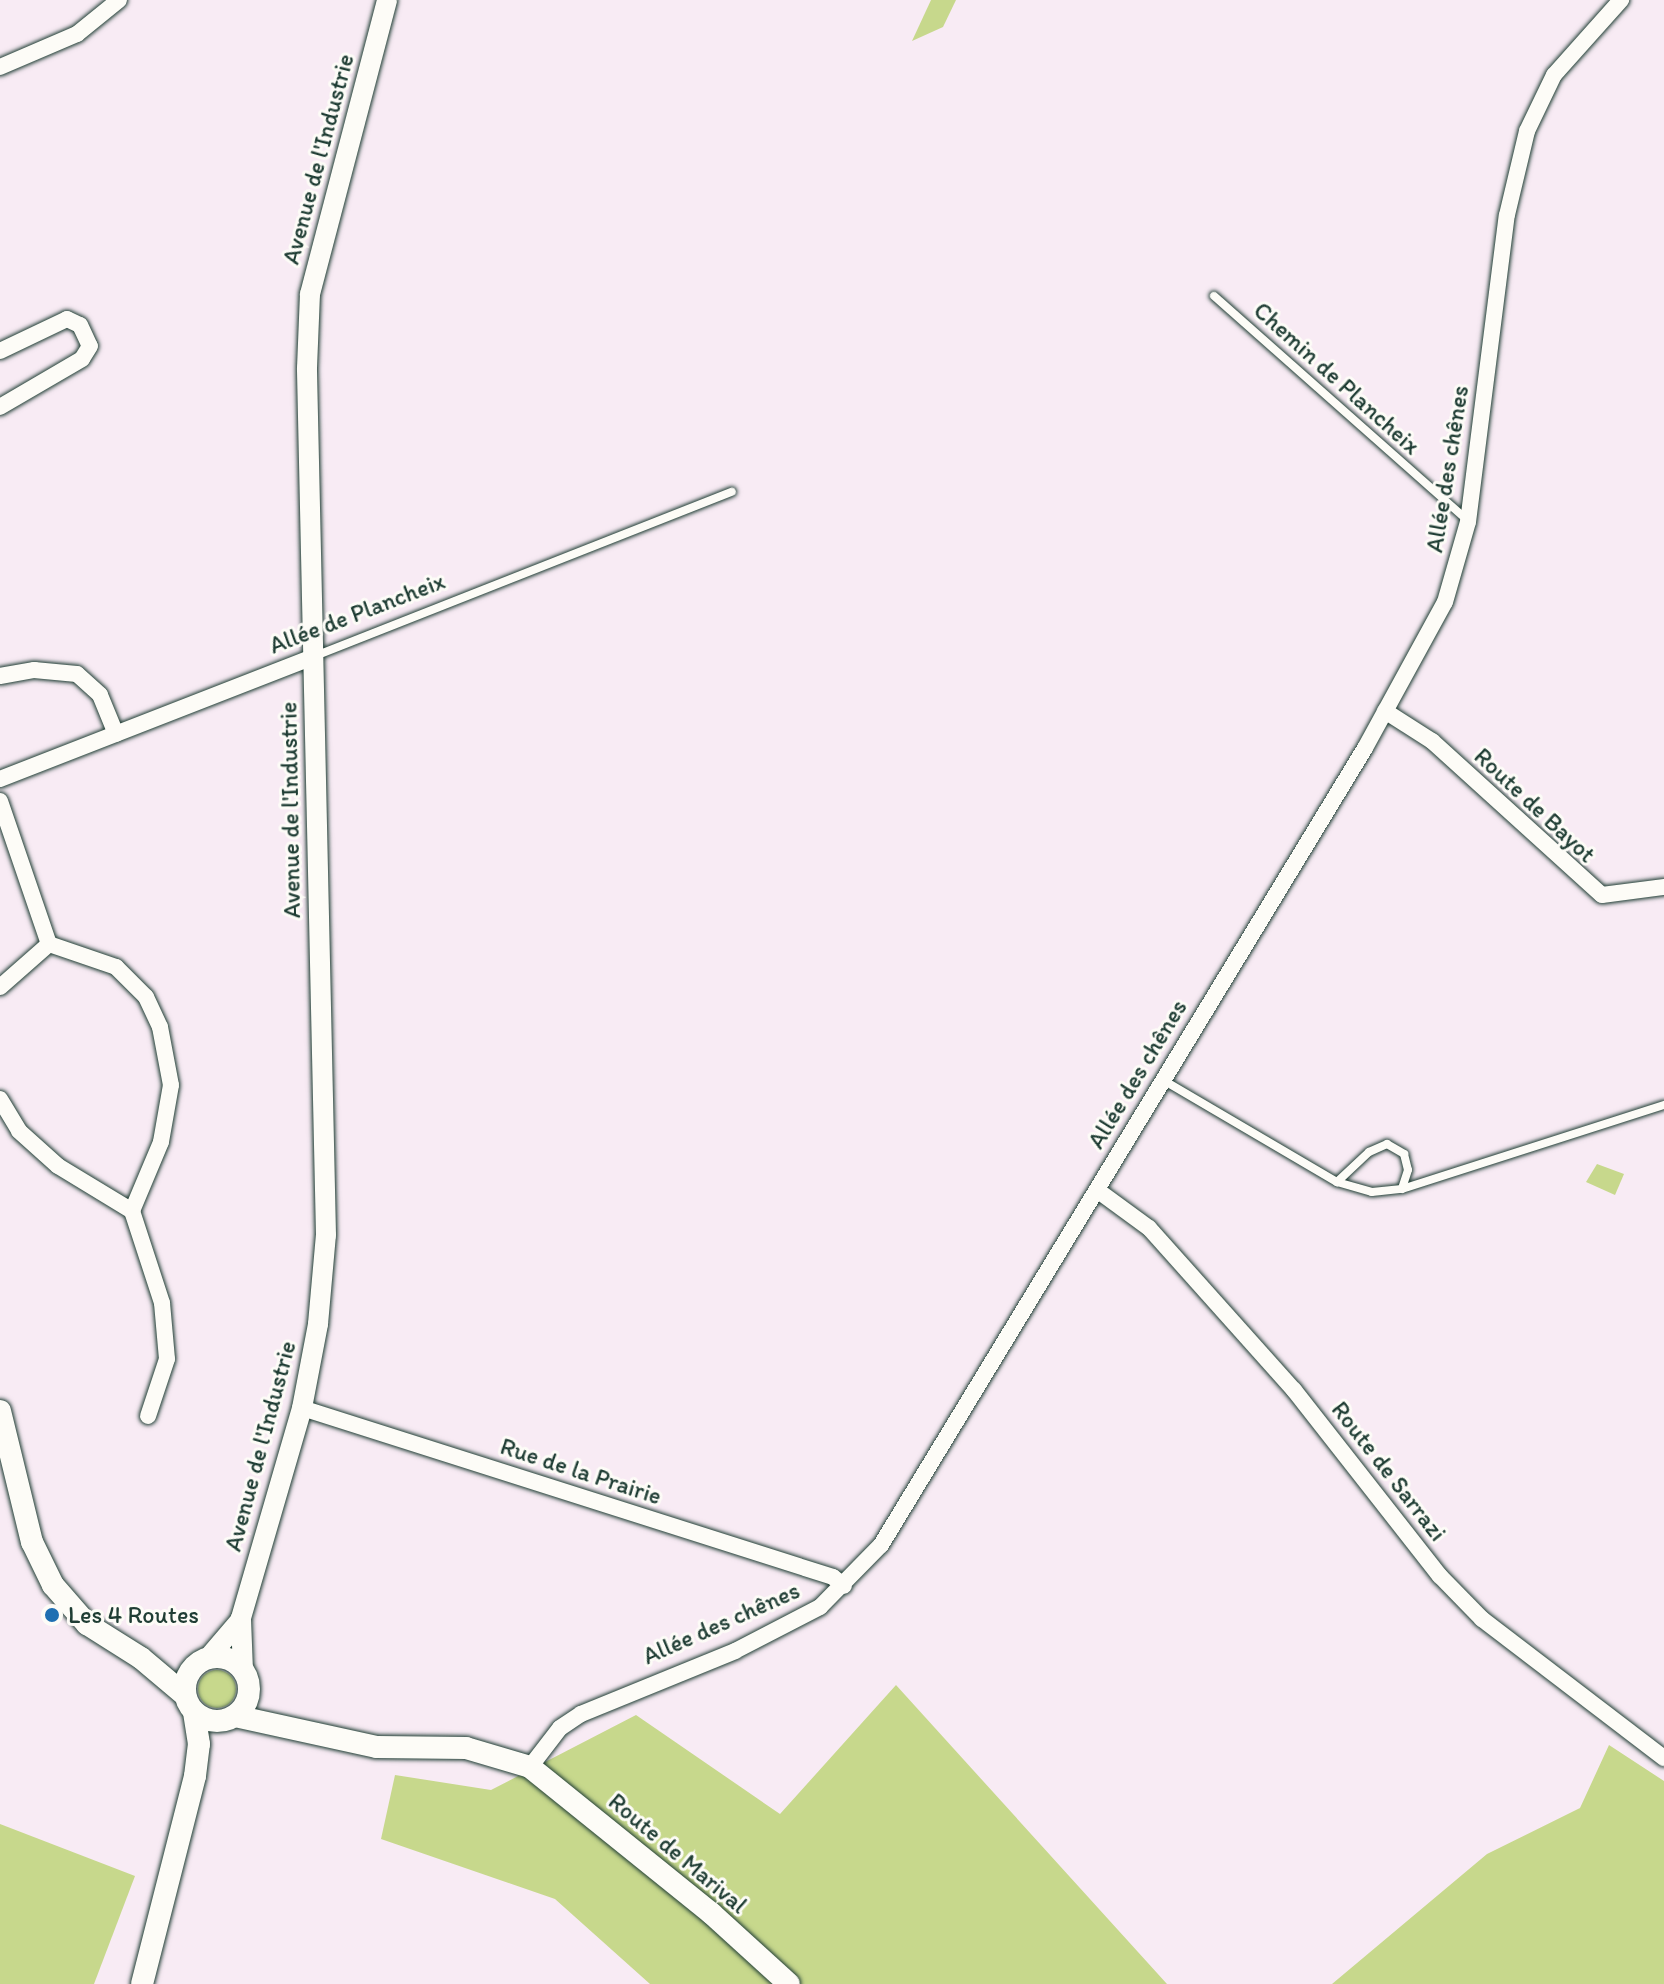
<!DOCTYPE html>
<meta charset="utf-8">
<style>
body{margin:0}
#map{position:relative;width:1664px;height:1984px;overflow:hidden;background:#f8ebf4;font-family:Itim,sans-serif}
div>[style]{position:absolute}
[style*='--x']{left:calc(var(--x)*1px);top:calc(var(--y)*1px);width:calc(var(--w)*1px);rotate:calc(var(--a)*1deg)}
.green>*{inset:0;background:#c7d88c}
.round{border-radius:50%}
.roads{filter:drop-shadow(0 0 2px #1f3d34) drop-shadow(0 0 2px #1f3d34)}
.service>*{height:8px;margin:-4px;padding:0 4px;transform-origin:4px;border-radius:4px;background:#fdfcf7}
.minor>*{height:16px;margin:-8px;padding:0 8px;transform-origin:8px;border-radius:8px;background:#fdfcf7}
.tertiary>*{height:20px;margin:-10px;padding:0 10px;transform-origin:10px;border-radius:10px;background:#fdfcf7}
.secondary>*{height:22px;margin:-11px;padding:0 11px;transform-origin:11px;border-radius:11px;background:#fdfcf7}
.secondary>.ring{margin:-11px;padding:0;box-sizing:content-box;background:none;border:22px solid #fdfcf7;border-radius:50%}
.dots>*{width:22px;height:22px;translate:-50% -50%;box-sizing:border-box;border:4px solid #fdfcf7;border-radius:50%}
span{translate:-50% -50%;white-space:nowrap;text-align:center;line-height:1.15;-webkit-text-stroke:6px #fdfcf7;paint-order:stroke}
.street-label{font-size:24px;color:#1f3d34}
.poi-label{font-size:24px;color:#1f3d34}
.left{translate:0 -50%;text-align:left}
</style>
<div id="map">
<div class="green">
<i style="clip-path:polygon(931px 0,956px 0,943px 27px,912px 41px)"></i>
<i style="clip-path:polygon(1597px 1164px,1624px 1174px,1615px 1195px,1586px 1182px)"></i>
<i class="round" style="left:198px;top:1670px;width:38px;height:38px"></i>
<i style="clip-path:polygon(896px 1685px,1167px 1984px,650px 1984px,555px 1899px,381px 1839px,395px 1775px,491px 1790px,636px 1715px,780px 1814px)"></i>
<i style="clip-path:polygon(1609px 1745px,1664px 1781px,1664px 1984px,1332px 1984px,1487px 1854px,1580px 1808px)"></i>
<i style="clip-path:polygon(0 1824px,135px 1876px,94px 1984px,0 1984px)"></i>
</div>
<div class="roads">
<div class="service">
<i style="--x:1214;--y:296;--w:339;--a:41.5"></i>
<i style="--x:315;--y:656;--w:448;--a:-21.5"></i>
<i style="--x:1163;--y:1080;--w:202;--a:30.4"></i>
<i style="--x:1337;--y:1182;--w:36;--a:16"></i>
<i style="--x:1372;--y:1192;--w:30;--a:-6"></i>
<i style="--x:1402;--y:1189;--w:275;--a:-17.8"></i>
<i style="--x:1337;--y:1182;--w:44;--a:-43.2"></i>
<i style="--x:1369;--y:1152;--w:20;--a:-24"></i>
<i style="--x:1387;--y:1144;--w:20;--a:30"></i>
<i style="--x:1404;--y:1154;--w:16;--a:76"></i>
<i style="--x:1408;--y:1170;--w:20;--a:108"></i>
</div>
<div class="minor">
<i style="--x:0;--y:67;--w:84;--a:-23.2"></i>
<i style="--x:77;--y:34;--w:54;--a:-39"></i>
<i style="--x:0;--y:351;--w:74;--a:-25.5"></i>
<i style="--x:67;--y:319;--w:14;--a:25"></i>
<i style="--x:80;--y:325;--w:23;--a:65"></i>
<i style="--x:90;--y:346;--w:15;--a:122"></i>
<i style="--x:82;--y:359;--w:95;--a:149.7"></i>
<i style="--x:0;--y:676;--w:35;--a:-10"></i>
<i style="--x:34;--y:670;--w:43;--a:5.3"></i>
<i style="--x:77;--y:674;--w:31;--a:42"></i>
<i style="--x:100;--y:695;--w:42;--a:67.7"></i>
<i style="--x:1385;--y:711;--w:56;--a:32.6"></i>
<i style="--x:1432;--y:741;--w:229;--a:42.2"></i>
<i style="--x:1602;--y:895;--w:63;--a:-7.4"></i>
<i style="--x:0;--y:779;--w:336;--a:-21.3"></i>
<i style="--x:0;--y:801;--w:151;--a:71.1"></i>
<i style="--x:49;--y:944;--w:65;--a:138.7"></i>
<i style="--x:49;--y:944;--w:71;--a:18.9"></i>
<i style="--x:116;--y:967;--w:42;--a:45"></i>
<i style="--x:146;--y:997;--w:33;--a:65"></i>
<i style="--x:160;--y:1027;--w:59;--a:79.3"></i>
<i style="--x:171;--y:1085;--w:58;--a:100"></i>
<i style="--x:161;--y:1142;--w:75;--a:112.8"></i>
<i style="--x:132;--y:1211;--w:97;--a:71.9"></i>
<i style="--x:162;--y:1303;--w:56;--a:84.9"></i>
<i style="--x:167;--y:1359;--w:60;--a:108.4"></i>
<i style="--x:0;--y:1099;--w:37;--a:59"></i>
<i style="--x:19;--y:1131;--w:52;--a:41.9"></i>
<i style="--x:58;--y:1166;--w:87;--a:31.3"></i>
<i style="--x:1097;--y:1190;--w:64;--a:36.2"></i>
<i style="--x:1149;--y:1228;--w:217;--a:48.2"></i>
<i style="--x:1294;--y:1390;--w:236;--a:51.9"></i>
<i style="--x:1440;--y:1576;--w:60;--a:45.7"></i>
<i style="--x:1482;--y:1619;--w:229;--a:37.4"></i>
<i style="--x:302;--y:1408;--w:557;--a:17.65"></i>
<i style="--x:833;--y:1577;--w:14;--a:39"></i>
<i style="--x:530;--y:1767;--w:49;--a:-52.4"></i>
<i style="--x:560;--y:1728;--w:25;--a:-34"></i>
<i style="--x:581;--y:1714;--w:166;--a:-22.2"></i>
<i style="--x:735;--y:1651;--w:96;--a:-27.4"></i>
<i style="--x:820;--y:1607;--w:87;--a:-45.5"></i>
<i style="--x:881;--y:1545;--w:932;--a:-58.73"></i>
<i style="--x:1365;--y:748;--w:166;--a:-61.3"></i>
<i style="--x:1445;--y:602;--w:83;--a:-74"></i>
<i style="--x:1468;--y:522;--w:309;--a:-82.8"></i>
<i style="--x:1507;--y:215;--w:86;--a:-76.6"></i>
<i style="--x:1527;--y:131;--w:62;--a:-64.3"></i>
<i style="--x:1554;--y:75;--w:101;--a:-48.2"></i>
</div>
<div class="tertiary">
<i style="--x:209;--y:1657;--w:46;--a:-49.4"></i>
<i style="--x:243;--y:1671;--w:53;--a:-92.2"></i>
<i style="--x:241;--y:1618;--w:219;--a:-73.8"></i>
<i style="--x:302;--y:1408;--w:86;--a:-79.2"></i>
<i style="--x:318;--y:1324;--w:89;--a:-84.9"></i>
<i style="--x:326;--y:1235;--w:867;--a:-91.26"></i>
<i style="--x:307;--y:368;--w:74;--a:-87.7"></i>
<i style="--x:310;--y:294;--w:304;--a:-75.3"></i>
</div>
<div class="secondary">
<i style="--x:0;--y:1411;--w:135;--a:76.3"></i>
<i style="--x:32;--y:1542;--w:48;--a:64"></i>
<i style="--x:53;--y:1585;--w:52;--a:48.9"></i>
<i style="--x:87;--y:1624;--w:64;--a:32.2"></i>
<i style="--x:141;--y:1658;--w:57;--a:40.1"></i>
<i class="ring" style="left:185px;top:1657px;width:42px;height:42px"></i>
<i style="--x:235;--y:1716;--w:145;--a:12.3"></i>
<i style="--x:377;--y:1747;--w:89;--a:0.6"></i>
<i style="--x:466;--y:1748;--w:67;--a:16.5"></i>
<i style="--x:530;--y:1767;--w:233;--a:38.9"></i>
<i style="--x:711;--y:1913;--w:105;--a:42.3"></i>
<i style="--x:142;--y:1984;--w:215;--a:-75.7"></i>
<i style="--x:195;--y:1776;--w:32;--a:-83"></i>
<i style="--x:199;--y:1744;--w:32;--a:-99"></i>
</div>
</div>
<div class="dots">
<i style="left:52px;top:1615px;background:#1f6fb2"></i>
</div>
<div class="street-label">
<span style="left:318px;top:159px;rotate:-75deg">Avenue de l'Industrie</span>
<span style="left:1337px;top:378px;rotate:42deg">Chemin de Plancheix</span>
<span style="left:1447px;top:469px;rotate:-81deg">Allée des chênes</span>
<span style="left:357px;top:613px;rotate:-21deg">Allée de Plancheix</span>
<span style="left:1535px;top:805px;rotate:43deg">Route de Bayot</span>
<span style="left:290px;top:810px;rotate:-91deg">Avenue de l'Industrie</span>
<span style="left:1137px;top:1074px;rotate:-59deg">Allée des chênes</span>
<span style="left:260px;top:1446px;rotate:-75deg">Avenue de l'Industrie</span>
<span style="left:581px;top:1471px;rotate:18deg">Rue de la Prairie</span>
<span style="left:1389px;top:1471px;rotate:52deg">Route de Sarrazi</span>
<span style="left:721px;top:1623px;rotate:-24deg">Allée des chênes</span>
<span style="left:678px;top:1853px;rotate:40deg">Route de Marival</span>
</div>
<div class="poi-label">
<span class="left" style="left:68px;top:1615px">Les 4 Routes</span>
</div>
</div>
